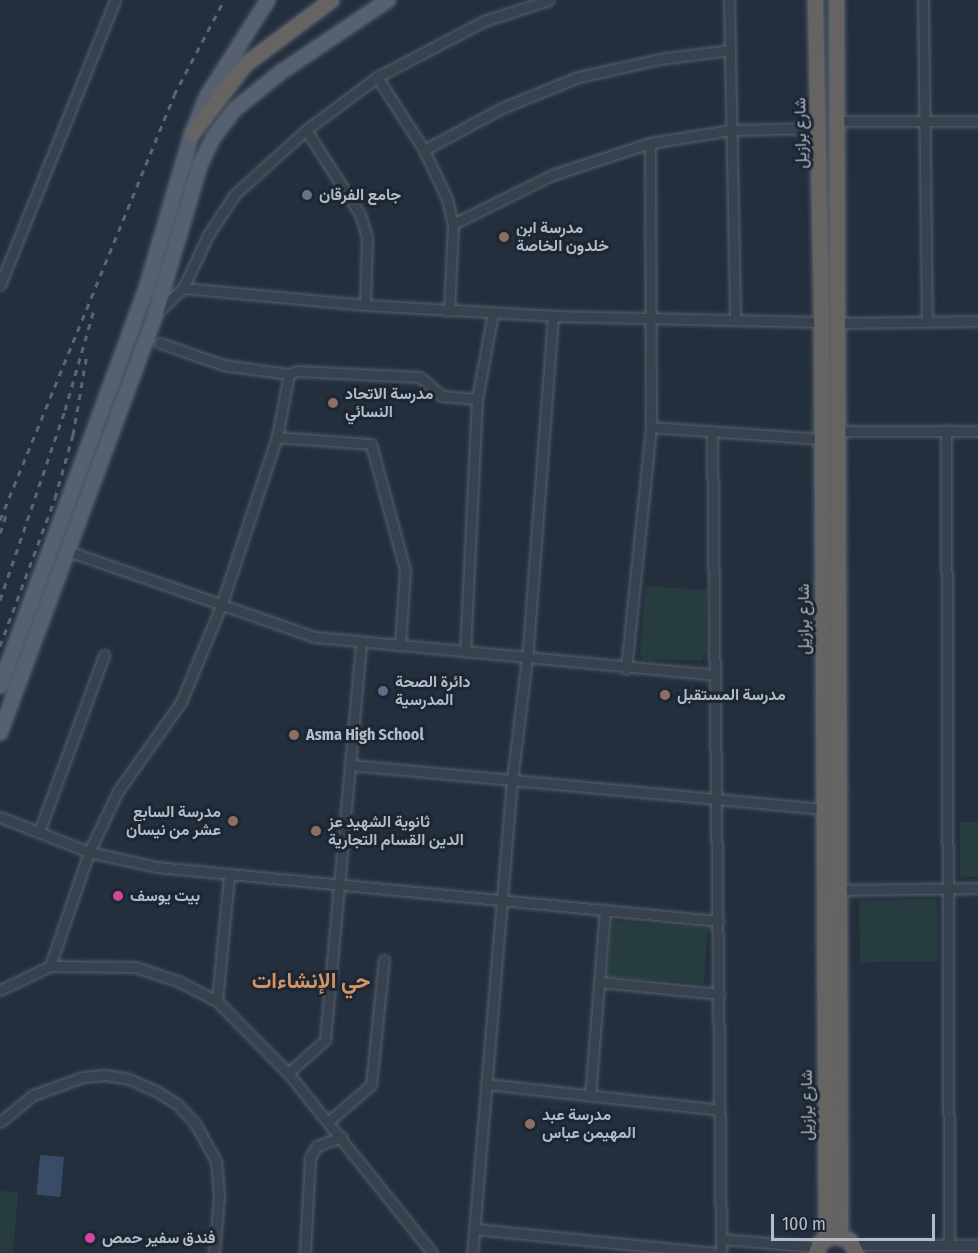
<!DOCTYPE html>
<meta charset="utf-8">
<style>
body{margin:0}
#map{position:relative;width:978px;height:1253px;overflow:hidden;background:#242f3e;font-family:"Fira Sans Condensed",Vazirmatn,sans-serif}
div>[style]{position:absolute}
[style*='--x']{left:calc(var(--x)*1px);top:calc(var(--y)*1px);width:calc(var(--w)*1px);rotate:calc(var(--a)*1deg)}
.green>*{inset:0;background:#263c3f;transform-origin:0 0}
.water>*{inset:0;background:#394c67;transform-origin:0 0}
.roads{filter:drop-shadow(0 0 2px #565f6c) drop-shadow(0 0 2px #565f6c)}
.minor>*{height:9px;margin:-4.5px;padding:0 4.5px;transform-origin:4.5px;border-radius:4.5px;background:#38414e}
.primary>*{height:14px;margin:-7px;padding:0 7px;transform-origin:7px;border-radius:7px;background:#56606e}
.trunk>*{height:15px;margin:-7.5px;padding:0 7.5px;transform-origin:7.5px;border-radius:7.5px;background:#656462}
.rail>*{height:3px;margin-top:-1.5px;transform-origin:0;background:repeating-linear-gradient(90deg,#5a6575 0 6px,transparent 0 12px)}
.dots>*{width:16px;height:16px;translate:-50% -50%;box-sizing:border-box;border:3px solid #1d2633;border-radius:50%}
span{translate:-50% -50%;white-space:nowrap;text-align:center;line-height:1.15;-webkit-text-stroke:6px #1d2633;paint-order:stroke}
.street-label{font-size:16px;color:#b4bcc9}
.poi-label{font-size:16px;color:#b4bcc9;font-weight:700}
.left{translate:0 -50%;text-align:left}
.right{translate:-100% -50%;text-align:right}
.district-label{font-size:22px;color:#d59563;font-weight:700}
.scale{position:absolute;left:771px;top:1214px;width:164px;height:27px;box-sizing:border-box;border:3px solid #b4bcc9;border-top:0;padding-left:8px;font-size:18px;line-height:21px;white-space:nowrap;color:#b4bcc9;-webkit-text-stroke:4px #1d2633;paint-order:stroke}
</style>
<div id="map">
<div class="green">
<i style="clip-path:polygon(645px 586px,707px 590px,706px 651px,702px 660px,643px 660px,640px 654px)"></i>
<i style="left:960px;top:822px;width:18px;height:55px"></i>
<i style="left:937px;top:899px;width:62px;height:78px;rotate:89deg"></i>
<i style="left:612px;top:921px;width:96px;height:56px;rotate:4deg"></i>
<i style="clip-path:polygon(0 1191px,18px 1192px,13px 1253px,0 1252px)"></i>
</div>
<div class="water">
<i style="left:40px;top:1155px;width:24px;height:40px;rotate:5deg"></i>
</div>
<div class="roads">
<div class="minor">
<i style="--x:729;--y:0;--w:320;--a:88.9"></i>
<i style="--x:923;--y:0;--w:321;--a:89.3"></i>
<i style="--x:377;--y:77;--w:87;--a:57.2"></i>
<i style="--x:424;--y:150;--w:54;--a:64.9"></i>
<i style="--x:447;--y:199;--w:26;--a:77"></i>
<i style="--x:453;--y:224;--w:87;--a:92.6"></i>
<i style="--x:837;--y:121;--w:141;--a:0"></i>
<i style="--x:819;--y:128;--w:88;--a:178.7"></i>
<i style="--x:731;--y:130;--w:82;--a:170.9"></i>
<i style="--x:650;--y:143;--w:284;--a:89.8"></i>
<i style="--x:651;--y:427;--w:171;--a:4"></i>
<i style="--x:306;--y:130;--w:100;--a:57.3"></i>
<i style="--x:360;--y:214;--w:24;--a:73"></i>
<i style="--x:367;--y:237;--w:68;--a:91.7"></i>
<i style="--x:424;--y:150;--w:89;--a:-28.3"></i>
<i style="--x:502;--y:108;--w:82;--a:-22.2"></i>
<i style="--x:578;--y:77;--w:83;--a:-12.5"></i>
<i style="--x:659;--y:59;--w:72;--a:-7.2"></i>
<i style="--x:453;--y:224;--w:110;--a:-26.3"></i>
<i style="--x:552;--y:175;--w:103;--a:-18.1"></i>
<i style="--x:0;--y:285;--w:307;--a:-68"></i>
<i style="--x:183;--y:288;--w:183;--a:5.3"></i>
<i style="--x:365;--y:305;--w:188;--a:3.3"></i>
<i style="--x:553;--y:316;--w:343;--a:94.3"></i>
<i style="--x:527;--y:658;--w:123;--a:97"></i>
<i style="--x:512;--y:780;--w:475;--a:94.8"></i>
<i style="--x:158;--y:312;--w:35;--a:-44"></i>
<i style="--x:183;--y:288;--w:59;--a:-64.7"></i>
<i style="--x:208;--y:235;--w:49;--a:-56.6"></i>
<i style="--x:235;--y:194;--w:96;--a:-42"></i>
<i style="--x:306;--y:130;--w:89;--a:-36.7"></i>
<i style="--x:377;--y:77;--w:121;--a:-27.6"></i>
<i style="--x:484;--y:21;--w:68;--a:-17.9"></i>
<i style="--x:553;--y:316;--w:268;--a:1.3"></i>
<i style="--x:840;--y:323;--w:138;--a:-0.8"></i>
<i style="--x:160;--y:343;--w:67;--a:19.2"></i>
<i style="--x:223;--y:365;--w:67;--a:7.8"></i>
<i style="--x:477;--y:399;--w:87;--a:-79.5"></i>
<i style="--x:946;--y:430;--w:815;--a:89.79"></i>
<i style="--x:712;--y:431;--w:822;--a:89.37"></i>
<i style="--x:840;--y:431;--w:138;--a:0"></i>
<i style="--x:277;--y:437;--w:64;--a:-79.2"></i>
<i style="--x:289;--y:374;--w:9;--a:-21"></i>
<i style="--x:297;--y:371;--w:123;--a:2.8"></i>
<i style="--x:420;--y:377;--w:29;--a:41"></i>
<i style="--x:442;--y:396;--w:35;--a:5"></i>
<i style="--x:477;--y:399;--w:253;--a:92.7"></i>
<i style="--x:65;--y:550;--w:265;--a:19.2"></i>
<i style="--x:315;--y:637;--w:402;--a:5.4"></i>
<i style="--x:626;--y:669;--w:243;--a:-84.1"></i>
<i style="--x:350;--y:765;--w:474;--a:5.3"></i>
<i style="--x:0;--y:817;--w:96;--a:21.5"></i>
<i style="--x:89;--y:852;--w:70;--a:12.4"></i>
<i style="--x:157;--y:867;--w:564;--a:5.5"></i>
<i style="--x:39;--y:832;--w:189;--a:-69.8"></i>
<i style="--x:841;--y:890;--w:137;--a:-0.8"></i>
<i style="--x:50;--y:966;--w:120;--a:-71.1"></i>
<i style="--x:89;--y:852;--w:68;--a:-64.6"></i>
<i style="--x:118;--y:791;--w:109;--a:-54.7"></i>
<i style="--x:181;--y:702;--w:104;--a:-67.4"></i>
<i style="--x:221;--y:606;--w:178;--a:-71.7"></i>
<i style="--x:277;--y:437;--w:94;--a:4.3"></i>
<i style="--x:371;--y:444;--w:131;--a:74.9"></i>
<i style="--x:405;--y:570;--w:76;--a:93.8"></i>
<i style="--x:599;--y:982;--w:121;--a:5.7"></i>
<i style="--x:0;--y:990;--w:55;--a:-25.6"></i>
<i style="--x:50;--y:966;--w:85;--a:0.7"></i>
<i style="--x:135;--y:967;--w:47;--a:18.4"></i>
<i style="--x:180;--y:982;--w:42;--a:27.2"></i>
<i style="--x:217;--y:1001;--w:101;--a:45.4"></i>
<i style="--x:288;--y:1073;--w:231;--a:51.3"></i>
<i style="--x:217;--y:1001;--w:125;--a:-84.5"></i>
<i style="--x:288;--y:1073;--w:50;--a:-41.7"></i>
<i style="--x:325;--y:1040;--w:398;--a:-84.8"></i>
<i style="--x:486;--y:1084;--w:235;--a:6.3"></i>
<i style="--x:590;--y:1096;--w:187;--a:-85.4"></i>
<i style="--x:329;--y:1121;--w:55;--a:-40.6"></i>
<i style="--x:371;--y:1085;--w:126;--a:-84.1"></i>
<i style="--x:0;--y:1122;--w:43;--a:-39.3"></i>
<i style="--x:33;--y:1095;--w:53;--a:-19.8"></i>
<i style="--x:83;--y:1077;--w:22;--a:-5"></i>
<i style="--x:105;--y:1075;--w:24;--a:9"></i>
<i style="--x:129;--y:1079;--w:30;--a:24"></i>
<i style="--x:156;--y:1091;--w:26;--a:32"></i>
<i style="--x:178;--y:1105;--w:25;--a:47"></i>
<i style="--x:195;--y:1123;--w:43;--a:61.1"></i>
<i style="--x:216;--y:1161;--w:36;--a:85"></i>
<i style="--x:219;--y:1197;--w:56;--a:95.1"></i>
<i style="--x:475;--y:1229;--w:241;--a:5.7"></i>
<i style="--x:721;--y:1239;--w:96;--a:4.8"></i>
<i style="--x:853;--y:1245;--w:125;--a:0"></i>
<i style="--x:305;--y:1253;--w:96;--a:-87"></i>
<i style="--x:310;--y:1157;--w:13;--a:-58"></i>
<i style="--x:317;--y:1146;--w:26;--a:-21"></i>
</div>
<div class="primary">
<i style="--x:0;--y:686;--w:423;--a:-69.8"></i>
<i style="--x:146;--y:289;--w:163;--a:-73.6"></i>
<i style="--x:192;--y:133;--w:40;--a:-68"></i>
<i style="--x:207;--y:96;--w:114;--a:-57.6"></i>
<i style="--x:0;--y:733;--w:448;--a:-69.6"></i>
<i style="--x:156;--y:313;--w:154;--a:-73.4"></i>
<i style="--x:200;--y:165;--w:30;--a:-64"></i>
<i style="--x:213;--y:138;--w:35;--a:-53"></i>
<i style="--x:234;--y:110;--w:60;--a:-39"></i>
<i style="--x:281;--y:72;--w:129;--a:-33.9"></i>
</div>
<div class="trunk">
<i style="--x:815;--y:0;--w:322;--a:88.9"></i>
<i style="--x:821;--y:322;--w:915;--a:89.69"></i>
<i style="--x:836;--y:0;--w:1235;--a:89.81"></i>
<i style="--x:192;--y:133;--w:87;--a:-52.5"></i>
<i style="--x:245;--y:64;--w:107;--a:-36.7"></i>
<i style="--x:816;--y:1253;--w:12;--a:-70"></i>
<i style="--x:820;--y:1242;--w:15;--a:-28"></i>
<i style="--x:833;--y:1235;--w:17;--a:17"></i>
<i style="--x:849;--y:1240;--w:15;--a:62"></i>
</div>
</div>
<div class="rail">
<i style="--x:0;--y:520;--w:459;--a:-67.7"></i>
<i style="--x:174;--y:95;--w:107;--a:-62.2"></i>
<i style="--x:0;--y:533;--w:21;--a:-71"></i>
<i style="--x:0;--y:600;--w:201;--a:-71.1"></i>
<i style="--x:65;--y:410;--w:108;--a:-73.9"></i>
<i style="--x:0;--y:646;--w:158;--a:-69.6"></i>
<i style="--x:55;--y:498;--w:66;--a:-74.1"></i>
<i style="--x:73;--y:435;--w:82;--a:-80.2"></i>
</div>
<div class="dots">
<i style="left:307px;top:195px;background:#6b7280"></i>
<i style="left:504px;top:237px;background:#8d6e63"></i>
<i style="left:333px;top:403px;background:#8d6e63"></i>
<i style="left:383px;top:691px;background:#5c6f8a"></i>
<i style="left:665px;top:695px;background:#8d6e63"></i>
<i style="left:294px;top:735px;background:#8d6e63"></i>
<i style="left:233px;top:821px;background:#8d6e63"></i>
<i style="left:316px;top:831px;background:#8d6e63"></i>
<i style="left:118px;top:896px;background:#d1479c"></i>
<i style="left:530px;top:1124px;background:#8d6e63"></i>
<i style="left:90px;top:1238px;background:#d1479c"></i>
</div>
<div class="street-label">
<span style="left:801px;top:133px;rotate:-91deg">شارع برازيل</span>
<span style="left:804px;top:619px;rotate:-90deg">شارع برازيل</span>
<span style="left:807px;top:1105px;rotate:-90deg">شارع برازيل</span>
</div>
<div class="poi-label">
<span class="left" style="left:319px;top:195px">جامع الفرقان</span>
<span class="left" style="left:516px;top:237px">مدرسة ابن<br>خلدون الخاصة</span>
<span class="left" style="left:345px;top:403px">مدرسة الاتحاد<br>النسائي</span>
<span class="left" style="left:395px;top:691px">دائرة الصحة<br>المدرسية</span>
<span class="left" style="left:677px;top:695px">مدرسة المستقبل</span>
<span class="left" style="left:306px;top:735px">Asma High School</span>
<span class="right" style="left:221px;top:821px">مدرسة السابع<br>عشر من نيسان</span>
<span class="left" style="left:328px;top:831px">ثانوية الشهيد عز<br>الدين القسام التجارية</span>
<span class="left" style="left:130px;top:896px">بيت يوسف</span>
<span class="left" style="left:542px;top:1124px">مدرسة عبد<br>المهيمن عباس</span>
<span class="left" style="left:102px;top:1238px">فندق سفير حمص</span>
</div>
<div class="district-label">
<span style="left:311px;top:981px">حي الإنشاءات</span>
</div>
<div class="scale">100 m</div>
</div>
